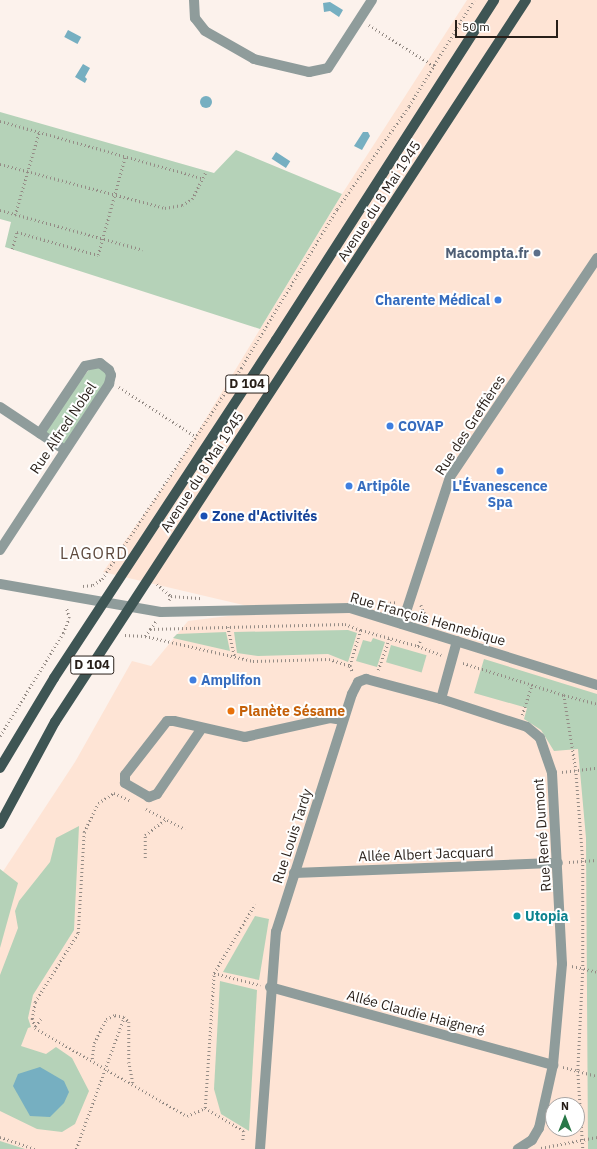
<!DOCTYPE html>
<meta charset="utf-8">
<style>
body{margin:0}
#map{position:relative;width:597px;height:1149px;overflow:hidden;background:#fcf2ec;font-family:"IBM Plex Sans",sans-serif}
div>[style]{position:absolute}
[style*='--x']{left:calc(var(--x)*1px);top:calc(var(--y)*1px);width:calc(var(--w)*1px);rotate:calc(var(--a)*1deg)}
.built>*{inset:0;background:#fee4d5}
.green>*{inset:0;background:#b5d2b8;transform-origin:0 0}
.water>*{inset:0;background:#76afc1;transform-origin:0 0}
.round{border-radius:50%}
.path>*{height:2.5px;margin-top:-1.25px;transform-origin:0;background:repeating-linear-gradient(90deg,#948b85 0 1px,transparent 0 4px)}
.minor>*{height:10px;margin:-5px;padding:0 5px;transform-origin:5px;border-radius:5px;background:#8f9c9b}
.major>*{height:10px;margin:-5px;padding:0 5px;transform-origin:5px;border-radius:5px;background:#3e5554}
.dots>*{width:11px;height:11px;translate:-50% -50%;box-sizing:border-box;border:2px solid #fff;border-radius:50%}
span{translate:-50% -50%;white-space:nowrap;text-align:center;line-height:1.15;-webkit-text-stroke:4px #fff;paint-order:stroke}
.shield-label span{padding:1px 3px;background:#fff;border:1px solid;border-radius:3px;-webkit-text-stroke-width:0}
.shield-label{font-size:13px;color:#281f19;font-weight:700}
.street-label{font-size:14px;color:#281f19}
.service-label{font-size:14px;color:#4e5e75;font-weight:700}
.right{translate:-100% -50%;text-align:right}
.shop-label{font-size:14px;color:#366cbe;font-weight:700}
.left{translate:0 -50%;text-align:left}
.transit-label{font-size:14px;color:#164399;font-weight:700}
.food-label{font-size:14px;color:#c56008;font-weight:700}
.culture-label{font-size:14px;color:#0d838f;font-weight:700}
.quarter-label{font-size:16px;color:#5d493d;letter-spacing:1px}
.north{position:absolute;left:545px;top:1097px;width:40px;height:40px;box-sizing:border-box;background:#fff;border:1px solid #a9a5a3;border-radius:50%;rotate:0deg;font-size:11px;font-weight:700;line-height:16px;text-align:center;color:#281f19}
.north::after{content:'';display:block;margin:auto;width:14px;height:18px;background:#287848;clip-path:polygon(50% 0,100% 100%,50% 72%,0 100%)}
.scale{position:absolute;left:455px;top:20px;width:103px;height:18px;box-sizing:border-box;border:2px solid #281f19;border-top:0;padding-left:5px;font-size:12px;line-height:14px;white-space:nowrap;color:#281f19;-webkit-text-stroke:3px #fff;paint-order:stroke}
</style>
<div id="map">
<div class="built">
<i style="clip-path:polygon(evenodd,467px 0,597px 0,597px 1149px,0 1149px,0 876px,75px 762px,132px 661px,151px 666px,188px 621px,269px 611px,103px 572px,171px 476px,342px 194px,467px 0,553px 1105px,577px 1105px,577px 1129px,553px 1129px,553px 1105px)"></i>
</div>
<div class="green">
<i style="clip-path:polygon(0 112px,214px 173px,236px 150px,342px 194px,260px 329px,5px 247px,11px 222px,0 219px)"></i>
<i style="clip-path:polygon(94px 363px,111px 375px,65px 450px,40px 433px)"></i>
<i style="clip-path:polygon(348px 630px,357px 633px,348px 662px,328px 654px,258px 656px,237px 653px,234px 632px)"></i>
<i style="clip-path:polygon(226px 632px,230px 651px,173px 638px,177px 634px)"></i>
<i style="clip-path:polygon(373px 638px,385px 642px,377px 667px,356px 661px,363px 640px,371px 642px)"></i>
<i style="left:391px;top:645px;width:37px;height:18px;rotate:16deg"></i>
<i style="clip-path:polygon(484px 659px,597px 694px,597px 1149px,588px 1149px,586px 838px,578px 749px,554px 751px,541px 730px,524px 719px,527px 708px,474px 693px)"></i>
<i style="clip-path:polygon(79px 826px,74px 930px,33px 995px,28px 1018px,31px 1027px,28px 1028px,21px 1046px,46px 1054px,56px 1047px,72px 1058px,89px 1091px,75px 1124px,62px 1132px,37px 1129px,0 1111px,0 975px,18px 928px,15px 911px,19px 901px,50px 862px,56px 838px)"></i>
<i style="clip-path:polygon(0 869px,18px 883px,0 948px)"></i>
<i style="clip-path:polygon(255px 916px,269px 919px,259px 980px,223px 972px)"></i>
<i style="clip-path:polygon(220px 981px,257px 990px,249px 1131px,221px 1114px,214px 1089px)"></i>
<i style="clip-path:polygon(0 1141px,25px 1149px,0 1149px)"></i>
</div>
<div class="water">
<i style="clip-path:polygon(330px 2px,343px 10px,339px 17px,330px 11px,324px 12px,323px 3px)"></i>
<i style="left:68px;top:30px;width:15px;height:8px;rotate:28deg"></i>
<i style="clip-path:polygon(83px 64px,90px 68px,85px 77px,87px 79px,85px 83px,75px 77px)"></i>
<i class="round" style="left:200px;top:96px;width:12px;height:12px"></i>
<i style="clip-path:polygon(363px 132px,368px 132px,370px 136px,362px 150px,354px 146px)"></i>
<i style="left:276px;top:152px;width:17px;height:8px;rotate:33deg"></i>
<i style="clip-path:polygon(40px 1067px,64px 1081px,69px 1092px,64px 1103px,50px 1117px,30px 1116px,13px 1086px,18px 1074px)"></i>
</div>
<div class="path">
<i style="--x:369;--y:25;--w:77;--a:32.2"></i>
<i style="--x:0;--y:121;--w:210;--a:15.8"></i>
<i style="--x:0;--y:164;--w:171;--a:14.9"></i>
<i style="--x:165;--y:208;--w:17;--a:-10"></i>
<i style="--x:182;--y:205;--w:12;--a:-31"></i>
<i style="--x:192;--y:199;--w:31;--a:-63"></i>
<i style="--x:0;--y:210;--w:148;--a:15.6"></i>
<i style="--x:15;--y:215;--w:86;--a:-73.9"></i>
<i style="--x:12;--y:249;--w:18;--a:-74"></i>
<i style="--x:17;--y:232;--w:84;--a:15.9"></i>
<i style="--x:98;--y:255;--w:102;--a:-74.6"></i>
<i style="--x:119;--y:387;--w:90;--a:32.8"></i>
<i style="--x:157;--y:584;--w:18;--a:41"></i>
<i style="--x:83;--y:586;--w:10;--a:-6"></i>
<i style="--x:93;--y:585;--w:11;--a:-34"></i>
<i style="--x:102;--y:579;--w:253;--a:-56.6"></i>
<i style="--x:241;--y:368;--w:186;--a:-58.9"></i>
<i style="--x:337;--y:209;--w:126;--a:-55"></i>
<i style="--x:409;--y:106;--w:124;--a:-58.5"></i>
<i style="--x:169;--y:600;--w:4;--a:-63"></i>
<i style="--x:171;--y:596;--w:31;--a:4"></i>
<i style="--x:378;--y:604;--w:18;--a:-6"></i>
<i style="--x:421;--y:605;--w:17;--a:66"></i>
<i style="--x:228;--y:627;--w:31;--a:77"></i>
<i style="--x:150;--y:629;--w:10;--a:-53"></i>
<i style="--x:361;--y:630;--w:59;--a:15.7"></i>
<i style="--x:418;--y:646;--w:5;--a:-68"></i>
<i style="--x:125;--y:635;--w:20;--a:3"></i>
<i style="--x:145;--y:636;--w:111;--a:13"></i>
<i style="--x:253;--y:661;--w:76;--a:-1.5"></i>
<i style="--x:329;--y:659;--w:22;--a:18"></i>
<i style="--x:145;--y:636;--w:9;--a:-54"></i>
<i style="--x:150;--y:629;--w:195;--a:-1.5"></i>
<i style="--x:345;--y:624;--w:17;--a:21"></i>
<i style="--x:361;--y:630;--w:38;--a:107"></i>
<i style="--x:350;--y:666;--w:7;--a:63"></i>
<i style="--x:418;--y:646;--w:25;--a:21"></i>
<i style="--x:463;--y:663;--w:106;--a:17.6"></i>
<i style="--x:564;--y:695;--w:76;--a:80.9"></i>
<i style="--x:576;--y:770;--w:91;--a:85.6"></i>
<i style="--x:583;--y:861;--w:108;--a:90"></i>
<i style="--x:583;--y:969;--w:102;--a:92.8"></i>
<i style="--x:578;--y:1071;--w:78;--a:86.3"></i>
<i style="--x:378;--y:670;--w:33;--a:-70"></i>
<i style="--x:564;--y:695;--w:34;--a:15"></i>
<i style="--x:522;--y:715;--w:32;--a:-72"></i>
<i style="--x:0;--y:736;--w:121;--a:-58.5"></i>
<i style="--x:63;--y:633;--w:16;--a:-68"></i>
<i style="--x:69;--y:618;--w:11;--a:-105"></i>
<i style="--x:562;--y:772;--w:35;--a:-7"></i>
<i style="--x:146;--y:809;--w:44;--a:27.1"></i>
<i style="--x:145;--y:858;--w:23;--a:-90"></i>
<i style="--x:145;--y:835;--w:26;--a:-37"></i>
<i style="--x:569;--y:862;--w:28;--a:-4"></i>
<i style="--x:572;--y:966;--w:26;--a:13"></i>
<i style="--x:214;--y:973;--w:48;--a:14.6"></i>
<i style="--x:41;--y:1019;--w:11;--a:124"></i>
<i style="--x:35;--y:1028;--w:176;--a:30.1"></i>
<i style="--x:187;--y:1116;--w:20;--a:-24"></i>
<i style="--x:205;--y:1108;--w:135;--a:-86.2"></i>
<i style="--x:214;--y:973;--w:80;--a:-59.3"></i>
<i style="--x:35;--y:1027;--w:9;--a:-111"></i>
<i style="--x:32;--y:1019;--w:17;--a:-80"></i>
<i style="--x:35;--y:1002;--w:81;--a:-58.1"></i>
<i style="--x:78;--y:933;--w:101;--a:-86.6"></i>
<i style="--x:84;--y:832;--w:32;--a:-64"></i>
<i style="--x:98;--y:803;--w:19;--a:-32"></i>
<i style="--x:114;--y:793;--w:19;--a:25"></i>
<i style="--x:92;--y:1059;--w:16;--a:-83"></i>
<i style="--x:94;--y:1043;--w:27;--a:-63"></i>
<i style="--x:106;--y:1019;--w:10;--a:-24"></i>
<i style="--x:115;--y:1015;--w:9;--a:13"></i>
<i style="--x:124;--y:1017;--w:7;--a:45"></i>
<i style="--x:129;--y:1022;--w:40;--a:90"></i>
<i style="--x:129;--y:1062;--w:21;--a:79"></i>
<i style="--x:563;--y:1067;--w:35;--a:15"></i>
<i style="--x:205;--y:1108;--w:45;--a:30.5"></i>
<i style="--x:244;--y:1131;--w:10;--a:96"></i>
<i style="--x:0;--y:1137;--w:37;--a:19"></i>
<i style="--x:541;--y:1148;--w:57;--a:-11.1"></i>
<i style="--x:76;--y:1149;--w:140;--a:-70"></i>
</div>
<div class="minor">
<i style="--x:194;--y:0;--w:18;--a:87"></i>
<i style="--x:195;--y:18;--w:16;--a:52"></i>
<i style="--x:205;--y:31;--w:56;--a:29.7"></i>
<i style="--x:254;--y:59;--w:57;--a:13.3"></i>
<i style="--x:309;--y:72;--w:19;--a:-12"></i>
<i style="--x:328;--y:68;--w:81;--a:-57.1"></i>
<i style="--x:0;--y:407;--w:78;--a:33.5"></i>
<i style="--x:0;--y:550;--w:199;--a:-56.7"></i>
<i style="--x:109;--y:384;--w:9;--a:-77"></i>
<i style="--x:111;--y:375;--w:5;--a:-112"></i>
<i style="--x:109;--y:370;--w:11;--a:-142"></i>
<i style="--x:100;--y:363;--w:15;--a:169"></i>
<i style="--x:85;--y:366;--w:81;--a:123.9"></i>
<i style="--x:0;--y:584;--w:163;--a:9.9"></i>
<i style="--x:161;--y:612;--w:189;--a:-1.2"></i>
<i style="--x:350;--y:608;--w:259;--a:17.3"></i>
<i style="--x:402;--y:624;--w:155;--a:-71.9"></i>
<i style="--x:450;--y:477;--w:264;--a:-56.1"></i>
<i style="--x:441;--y:699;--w:90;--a:18"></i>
<i style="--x:527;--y:727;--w:17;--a:40"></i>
<i style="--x:540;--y:738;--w:37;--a:71"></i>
<i style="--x:552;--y:773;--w:191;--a:87"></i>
<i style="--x:562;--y:964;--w:101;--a:95.1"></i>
<i style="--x:553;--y:1065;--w:65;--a:102.5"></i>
<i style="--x:539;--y:1128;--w:14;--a:120"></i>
<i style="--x:532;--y:1140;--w:17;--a:147"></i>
<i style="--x:202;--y:728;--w:80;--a:124.3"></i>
<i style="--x:157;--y:794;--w:9;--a:159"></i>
<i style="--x:149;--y:797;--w:28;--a:-150"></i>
<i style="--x:125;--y:783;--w:8;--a:-90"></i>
<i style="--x:125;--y:775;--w:68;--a:-52.1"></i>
<i style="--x:167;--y:721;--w:7;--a:0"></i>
<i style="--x:174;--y:721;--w:73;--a:12.7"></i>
<i style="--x:245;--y:737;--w:87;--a:-12.6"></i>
<i style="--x:330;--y:718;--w:13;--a:9"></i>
<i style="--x:294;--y:873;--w:264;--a:-2.2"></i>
<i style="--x:270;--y:987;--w:294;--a:15.4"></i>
<i style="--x:260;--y:1149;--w:218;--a:-85.8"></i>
<i style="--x:276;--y:932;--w:250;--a:-72.3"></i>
<i style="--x:352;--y:694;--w:13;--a:-63"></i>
<i style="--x:358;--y:682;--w:9;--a:-21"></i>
<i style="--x:366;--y:679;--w:78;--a:14.9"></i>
<i style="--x:441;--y:699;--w:60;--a:-74.6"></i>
</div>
<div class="major">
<i style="--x:0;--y:768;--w:105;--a:-59"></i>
<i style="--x:54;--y:678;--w:404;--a:-56.7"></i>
<i style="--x:276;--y:340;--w:404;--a:-57.3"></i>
<i style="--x:0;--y:824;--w:116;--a:-61.7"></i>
<i style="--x:55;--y:722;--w:862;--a:-56.88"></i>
</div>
<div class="dots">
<i style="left:537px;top:253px;background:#5c6f8a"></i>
<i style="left:498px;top:300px;background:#3f7fe0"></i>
<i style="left:390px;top:426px;background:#3f7fe0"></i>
<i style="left:500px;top:471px;background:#3f7fe0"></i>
<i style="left:349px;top:486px;background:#3f7fe0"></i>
<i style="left:204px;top:516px;background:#1a4fb4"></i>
<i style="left:193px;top:680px;background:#3f7fe0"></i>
<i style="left:231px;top:711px;background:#e8710a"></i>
<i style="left:517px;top:916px;background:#0f9aa8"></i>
</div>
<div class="shield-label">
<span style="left:247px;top:384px">D 104</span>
<span style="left:92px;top:665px">D 104</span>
</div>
<div class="street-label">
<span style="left:379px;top:201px;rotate:-57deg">Avenue du 8 Mai 1945</span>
<span style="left:470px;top:425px;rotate:-57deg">Rue des Greffières</span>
<span style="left:63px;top:428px;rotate:-56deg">Rue Alfred Nobel</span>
<span style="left:202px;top:472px;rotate:-57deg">Avenue du 8 Mai 1945</span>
<span style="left:428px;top:619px;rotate:16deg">Rue François Hennebique</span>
<span style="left:542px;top:835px;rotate:-94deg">Rue René Dumont</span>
<span style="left:292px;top:836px;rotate:-72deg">Rue Louis Tardy</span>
<span style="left:426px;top:854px;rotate:-2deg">Allée Albert Jacquard</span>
<span style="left:416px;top:1013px;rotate:15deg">Allée Claudie Haigneré</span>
</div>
<div class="service-label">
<span class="right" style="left:529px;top:253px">Macompta.fr</span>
</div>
<div class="shop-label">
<span class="right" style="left:490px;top:300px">Charente Médical</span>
<span class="left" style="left:398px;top:426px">COVAP</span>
<span class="left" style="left:357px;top:486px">Artipôle</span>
<span style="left:500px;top:494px">L'Évanescence<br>Spa</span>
<span class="left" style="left:201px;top:680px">Amplifon</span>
</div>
<div class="transit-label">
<span class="left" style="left:212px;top:516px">Zone d'Activités</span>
</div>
<div class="food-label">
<span class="left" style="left:239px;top:711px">Planète Sésame</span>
</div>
<div class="culture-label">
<span class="left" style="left:525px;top:916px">Utopia</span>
</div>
<div class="quarter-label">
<span style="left:94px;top:553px">LAGORD</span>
</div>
<div class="north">N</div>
<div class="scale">50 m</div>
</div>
